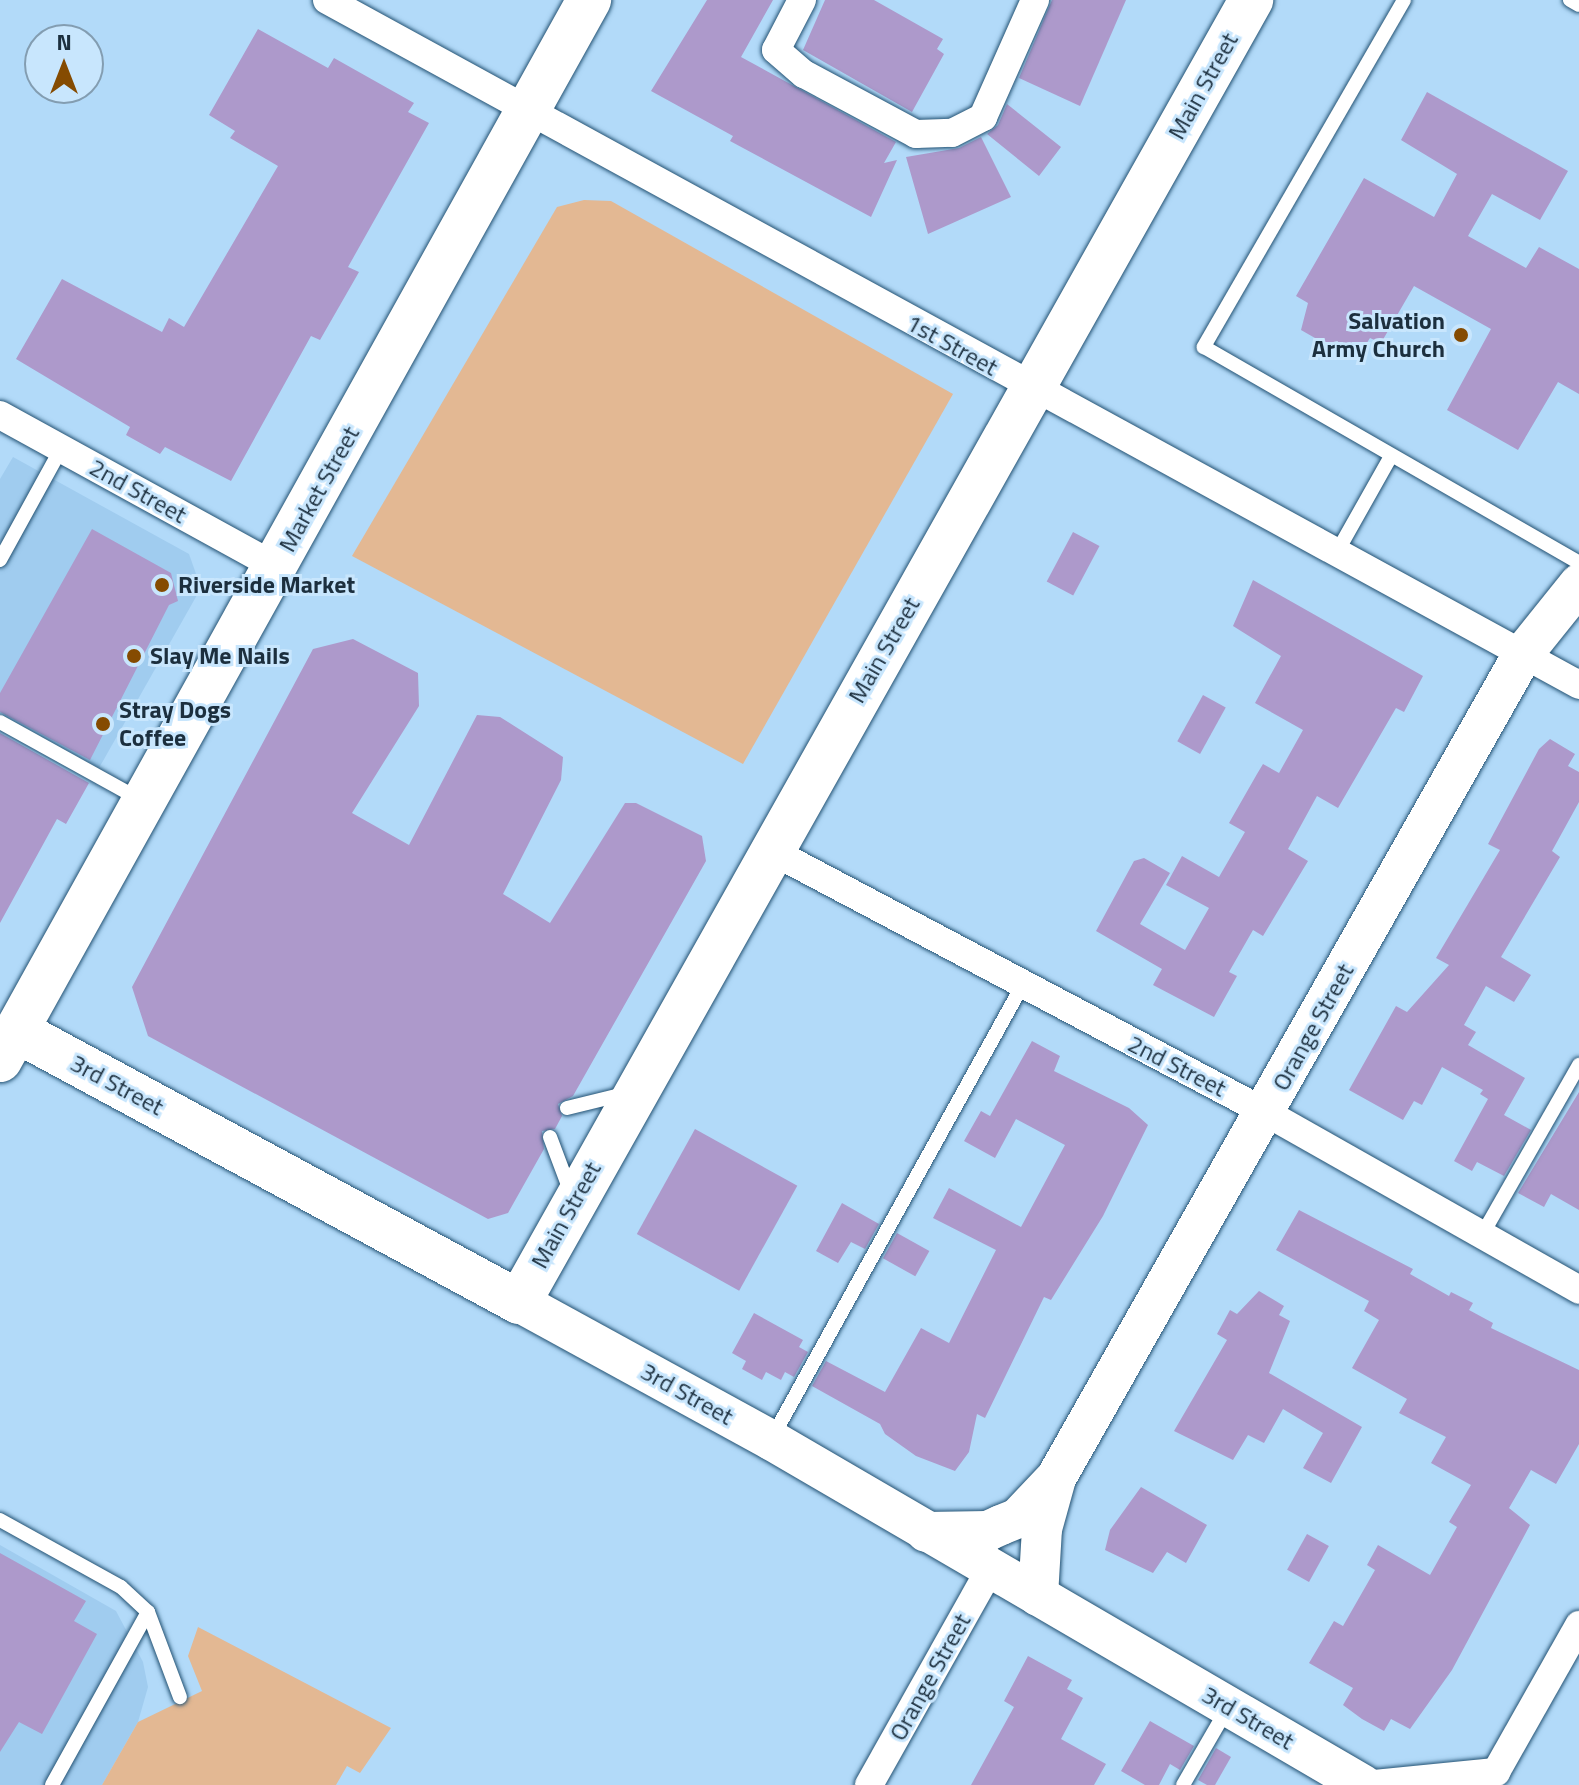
<!DOCTYPE html>
<style>
body{margin:0}
#map{position:relative;width:1579px;height:1785px;overflow:hidden;background:#b2daf9;font-family:"Titillium Web",sans-serif}
div>[style]{position:absolute}
[style*='--x']{left:calc(var(--x)*1px);top:calc(var(--y)*1px);width:calc(var(--w)*1px);rotate:calc(var(--a)*1deg)}
.built>*{inset:0;background:#a0ccef}
.green>*{inset:0;background:#e3b893}
.building>*{inset:0;background:#ad99cb;transform-origin:0 0}
.roads{filter:drop-shadow(0 0 2px #235273) drop-shadow(0 0 2px #235273)}
.lane>*{height:14px;margin:-7px;padding:0 7px;transform-origin:7px;border-radius:7px;background:#fff}
.street>*{height:28px;margin:-14px;padding:0 14px;transform-origin:14px;border-radius:14px;background:#fff}
.secondary>*{height:40px;margin:-20px;padding:0 20px;transform-origin:20px;border-radius:20px;background:#fff}
.primary>*{height:44px;margin:-22px;padding:0 22px;transform-origin:22px;border-radius:22px;background:#fff}
.dots>*{width:22px;height:22px;translate:-50% -50%;box-sizing:border-box;border:4px solid #c8e6fd;border-radius:50%}
span{translate:-50% -50%;white-space:nowrap;text-align:center;line-height:1.15;-webkit-text-stroke:6px #c8e6fd;paint-order:stroke}
.street-label{font-size:24px;color:#1c2f3e}
.poi-label{font-size:24px;color:#1c2f3e;font-weight:700}
.right{translate:-100% -50%;text-align:right}
.left{translate:0 -50%;text-align:left}
.north{position:absolute;left:24px;top:24px;width:80px;height:80px;box-sizing:border-box;background:#c8e6fd;border:2px solid #839db1;border-radius:50%;rotate:0deg;font-size:22px;font-weight:700;line-height:32px;text-align:center;color:#1c2f3e}
.north::after{content:'';display:block;margin:auto;width:28px;height:36px;background:#854b01;clip-path:polygon(50% 0,100% 100%,50% 72%,0 100%)}
</style>
<div id="map">
<div class="built">
<i style="clip-path:polygon(13px 457px,189px 554px,201px 588px,99px 768px,0 713px,0 479px)"></i>
<i style="clip-path:polygon(0 1545px,116px 1611px,143px 1662px,148px 1687px,138px 1722px,102px 1785px,0 1785px)"></i>
</div>
<div class="green">
<i style="clip-path:polygon(584px 200px,611px 201px,953px 394px,743px 764px,352px 556px,557px 207px)"></i>
<i style="clip-path:polygon(198px 1627px,391px 1728px,360px 1773px,347px 1766px,336px 1785px,102px 1785px,138px 1722px,202px 1691px,188px 1656px)"></i>
</div>
<div class="building">
<i style="clip-path:polygon(707px 0,773px 0,741px 57px,896px 142px,884px 163px,897px 160px,871px 217px,730px 141px,733px 136px,651px 91px)"></i>
<i style="clip-path:polygon(825px 0,874px 0,943px 39px,937px 49px,944px 54px,912px 112px,803px 50px)"></i>
<i style="clip-path:polygon(1052px 0,1126px 0,1080px 106px,1019px 78px)"></i>
<i style="clip-path:polygon(258px 29px,328px 68px,334px 58px,414px 103px,408px 112px,429px 123px,348px 267px,359px 272px,320px 340px,311px 336px,231px 481px,165px 447px,160px 454px,126px 435px,130px 427px,16px 359px,62px 279px,162px 332px,169px 318px,184px 327px,278px 166px,230px 138px,235px 131px,209px 115px)"></i>
<i style="clip-path:polygon(1427px 92px,1568px 171px,1540px 220px,1492px 194px,1468px 236px,1526px 268px,1539px 247px,1579px 269px,1579px 394px,1558px 382px,1518px 450px,1447px 410px,1491px 329px,1414px 286px,1381px 343px,1370px 338px,1363px 349px,1356px 345px,1350px 358px,1301px 330px,1308px 303px,1296px 296px,1364px 178px,1434px 217px,1457px 174px,1401px 140px)"></i>
<i style="clip-path:polygon(1007px 104px,1061px 147px,1039px 176px,987px 134px,998px 125px)"></i>
<i style="clip-path:polygon(981px 137px,1011px 197px,928px 234px,906px 157px,959px 148px)"></i>
<i style="clip-path:polygon(92px 529px,171px 573px,178px 601px,169px 605px,90px 760px,0 712px,0 693px)"></i>
<i style="left:1073px;top:532px;width:30px;height:56px;rotate:28deg"></i>
<i style="clip-path:polygon(1253px 580px,1423px 676px,1404px 712px,1396px 708px,1338px 808px,1317px 796px,1288px 849px,1308px 861px,1263px 936px,1253px 930px,1229px 972px,1237px 976px,1214px 1017px,1153px 985px,1162px 969px,1096px 931px,1134px 861px,1144px 858px,1170px 873px,1140px 924px,1185px 950px,1209px 908px,1166px 885px,1182px 856px,1219px 877px,1245px 832px,1229px 823px,1257px 774px,1263px 764px,1279px 773px,1303px 730px,1255px 703px,1281px 656px,1233px 626px)"></i>
<i style="clip-path:polygon(353px 639px,418px 673px,419px 706px,352px 813px,409px 845px,477px 715px,500px 717px,563px 757px,561px 780px,503px 894px,550px 923px,625px 803px,636px 803px,702px 836px,706px 861px,573px 1096px,558px 1104px,562px 1116px,555px 1129px,542px 1131px,544px 1149px,508px 1213px,488px 1219px,148px 1036px,132px 987px,313px 649px)"></i>
<i style="left:1203px;top:695px;width:26px;height:53px;rotate:29deg"></i>
<i style="clip-path:polygon(0 733px,89px 783px,66px 824px,57px 819px,0 923px)"></i>
<i style="clip-path:polygon(1550px 739px,1575px 754px,1568px 766px,1579px 772px,1579px 802px,1552px 851px,1560px 857px,1501px 957px,1531px 975px,1514px 1002px,1486px 986px,1464px 1025px,1476px 1032px,1468px 1045px,1525px 1078px,1504px 1115px,1531px 1130px,1504px 1176px,1477px 1162px,1472px 1171px,1454px 1161px,1488px 1099px,1480px 1094px,1483px 1090px,1442px 1067px,1422px 1105px,1414px 1101px,1403px 1120px,1349px 1090px,1396px 1006px,1407px 1012px,1449px 965px,1436px 958px,1500px 850px,1488px 844px,1539px 749px)"></i>
<i style="clip-path:polygon(1032px 1041px,1060px 1056px,1054px 1071px,1129px 1108px,1148px 1125px,1103px 1216px,1051px 1300px,1044px 1297px,985px 1418px,977px 1414px,969px 1452px,955px 1471px,916px 1456px,885px 1434px,880px 1424px,812px 1386px,826px 1361px,885px 1392px,921px 1328px,949px 1343px,996px 1250px,933px 1218px,949px 1188px,1021px 1227px,1065px 1145px,1016px 1119px,995px 1158px,964px 1141px,981px 1111px,990px 1116px)"></i>
<i style="clip-path:polygon(1579px 1092px,1579px 1210px,1551px 1194px,1544px 1207px,1518px 1193px)"></i>
<i style="left:695px;top:1129px;width:117px;height:120px;rotate:29deg"></i>
<i style="clip-path:polygon(842px 1203px,879px 1224px,865px 1249px,851px 1242px,838px 1263px,816px 1251px)"></i>
<i style="clip-path:polygon(1299px 1210px,1413px 1269px,1410px 1274px,1449px 1296px,1451px 1292px,1473px 1303px,1469px 1310px,1493px 1323px,1491px 1328px,1579px 1370px,1579px 1444px,1556px 1484px,1531px 1470px,1509px 1508px,1530px 1525px,1452px 1670px,1410px 1729px,1391px 1719px,1384px 1731px,1362px 1719px,1343px 1705px,1353px 1688px,1309px 1663px,1334px 1621px,1343px 1626px,1375px 1570px,1367px 1565px,1378px 1545px,1430px 1575px,1457px 1527px,1449px 1522px,1471px 1485px,1431px 1463px,1446px 1437px,1399px 1413px,1407px 1399px,1352px 1368px,1379px 1320px,1364px 1311px,1369px 1301px,1276px 1250px)"></i>
<i style="left:897px;top:1233px;width:37px;height:29px;rotate:29deg"></i>
<i style="clip-path:polygon(1259px 1291px,1284px 1306px,1279px 1315px,1290px 1321px,1269px 1373px,1362px 1427px,1331px 1483px,1303px 1468px,1323px 1433px,1283px 1409px,1264px 1443px,1248px 1435px,1233px 1460px,1174px 1431px,1227px 1340px,1217px 1334px,1230px 1310px,1237px 1314px)"></i>
<i style="clip-path:polygon(754px 1313px,803px 1340px,799px 1347px,808px 1352px,794px 1377px,785px 1372px,781px 1380px,766px 1372px,762px 1380px,742px 1369px,746px 1361px,732px 1353px)"></i>
<i style="clip-path:polygon(1141px 1487px,1207px 1525px,1186px 1563px,1167px 1552px,1153px 1573px,1105px 1550px,1110px 1530px)"></i>
<i style="left:1307px;top:1534px;width:25px;height:41px;rotate:29deg"></i>
<i style="clip-path:polygon(0 1553px,86px 1601px,74px 1621px,97px 1634px,42px 1734px,19px 1722px,0 1752px)"></i>
<i style="clip-path:polygon(1028px 1656px,1072px 1680px,1067px 1689px,1083px 1698px,1061px 1739px,1106px 1764px,1094px 1785px,971px 1785px,1014px 1707px,1004px 1701px)"></i>
<i style="clip-path:polygon(1150px 1721px,1194px 1746px,1180px 1770px,1170px 1764px,1159px 1785px,1145px 1785px,1121px 1771px)"></i>
<i style="clip-path:polygon(1216px 1748px,1231px 1757px,1215px 1785px,1207px 1785px,1198px 1780px)"></i>
</div>
<div class="roads">
<div class="lane">
<i style="--x:1404;--y:0;--w:401;--a:120"></i>
<i style="--x:1204;--y:347;--w:433;--a:29.9"></i>
<i style="--x:1570;--y:0;--w:10;--a:29"></i>
<i style="--x:1337;--y:552;--w:108;--a:-60.6"></i>
<i style="--x:0;--y:560;--w:127;--a:-61.2"></i>
<i style="--x:0;--y:722;--w:159;--a:29"></i>
<i style="--x:567;--y:1108;--w:63;--a:-13.8"></i>
<i style="--x:550;--y:1137;--w:60;--a:69.4"></i>
<i style="--x:1482;--y:1235;--w:196;--a:-60.3"></i>
<i style="--x:773;--y:1436;--w:514;--a:-61.04"></i>
<i style="--x:0;--y:1520;--w:138;--a:29"></i>
<i style="--x:121;--y:1587;--w:37;--a:43"></i>
<i style="--x:148;--y:1612;--w:91;--a:69.4"></i>
<i style="--x:52;--y:1785;--w:198;--a:-61"></i>
<i style="--x:1183;--y:1785;--w:88;--a:-59.9"></i>
</div>
<div class="street">
<i style="--x:327;--y:0;--w:1427;--a:28.68"></i>
<i style="--x:802;--y:0;--w:56;--a:117.5"></i>
<i style="--x:776;--y:50;--w:37;--a:41"></i>
<i style="--x:804;--y:74;--w:127;--a:28.2"></i>
<i style="--x:916;--y:134;--w:36;--a:-2"></i>
<i style="--x:952;--y:133;--w:35;--a:-27"></i>
<i style="--x:983;--y:117;--w:128;--a:-66"></i>
<i style="--x:0;--y:415;--w:315;--a:28.8"></i>
<i style="--x:770;--y:850;--w:560;--a:27.89"></i>
<i style="--x:1265;--y:1112;--w:361;--a:29.5"></i>
<i style="--x:869;--y:1785;--w:249;--a:-60.7"></i>
<i style="--x:1363;--y:1785;--w:134;--a:-5.6"></i>
<i style="--x:1496;--y:1772;--w:169;--a:-60.5"></i>
</div>
<div class="secondary">
<i style="--x:519;--y:1302;--w:287;--a:28.7"></i>
<i style="--x:771;--y:1440;--w:685;--a:30.23"></i>
<i style="--x:926;--y:1532;--w:62;--a:-0.9"></i>
<i style="--x:988;--y:1531;--w:14;--a:-25"></i>
<i style="--x:1001;--y:1525;--w:18;--a:-22"></i>
<i style="--x:1018;--y:1518;--w:55;--a:-46.5"></i>
<i style="--x:1056;--y:1478;--w:947;--a:-60.46"></i>
<i style="--x:1523;--y:654;--w:90;--a:-51.3"></i>
<i style="--x:1038;--y:1596;--w:67;--a:-86.6"></i>
<i style="--x:1042;--y:1529;--w:49;--a:-74.5"></i>
</div>
<div class="primary">
<i style="--x:17;--y:1031;--w:570;--a:28.36"></i>
<i style="--x:519;--y:1302;--w:1494;--a:-60.65"></i>
<i style="--x:0;--y:1060;--w:1213;--a:-60.94"></i>
</div>
</div>
<div class="dots">
<i style="left:1461px;top:335px;background:#854b01"></i>
<i style="left:162px;top:585px;background:#854b01"></i>
<i style="left:134px;top:656px;background:#854b01"></i>
<i style="left:103px;top:724px;background:#854b01"></i>
</div>
<div class="street-label">
<span style="left:1203px;top:86px;rotate:-61deg">Main Street</span>
<span style="left:952px;top:345px;rotate:29deg">1st Street</span>
<span style="left:319px;top:489px;rotate:-61deg">Market Street</span>
<span style="left:138px;top:491px;rotate:29deg">2nd Street</span>
<span style="left:884px;top:650px;rotate:-60deg">Main Street</span>
<span style="left:1313px;top:1027px;rotate:-61deg">Orange Street</span>
<span style="left:1177px;top:1066px;rotate:27deg">2nd Street</span>
<span style="left:117px;top:1085px;rotate:28deg">3rd Street</span>
<span style="left:566px;top:1215px;rotate:-61deg">Main Street</span>
<span style="left:687px;top:1394px;rotate:29deg">3rd Street</span>
<span style="left:930px;top:1677px;rotate:-61deg">Orange Street</span>
<span style="left:1248px;top:1718px;rotate:30deg">3rd Street</span>
</div>
<div class="poi-label">
<span class="right" style="left:1445px;top:335px">Salvation<br>Army Church</span>
<span class="left" style="left:178px;top:585px">Riverside Market</span>
<span class="left" style="left:150px;top:656px">Slay Me Nails</span>
<span class="left" style="left:119px;top:724px">Stray Dogs<br>Coffee</span>
</div>
<div class="north">N</div>
</div>
